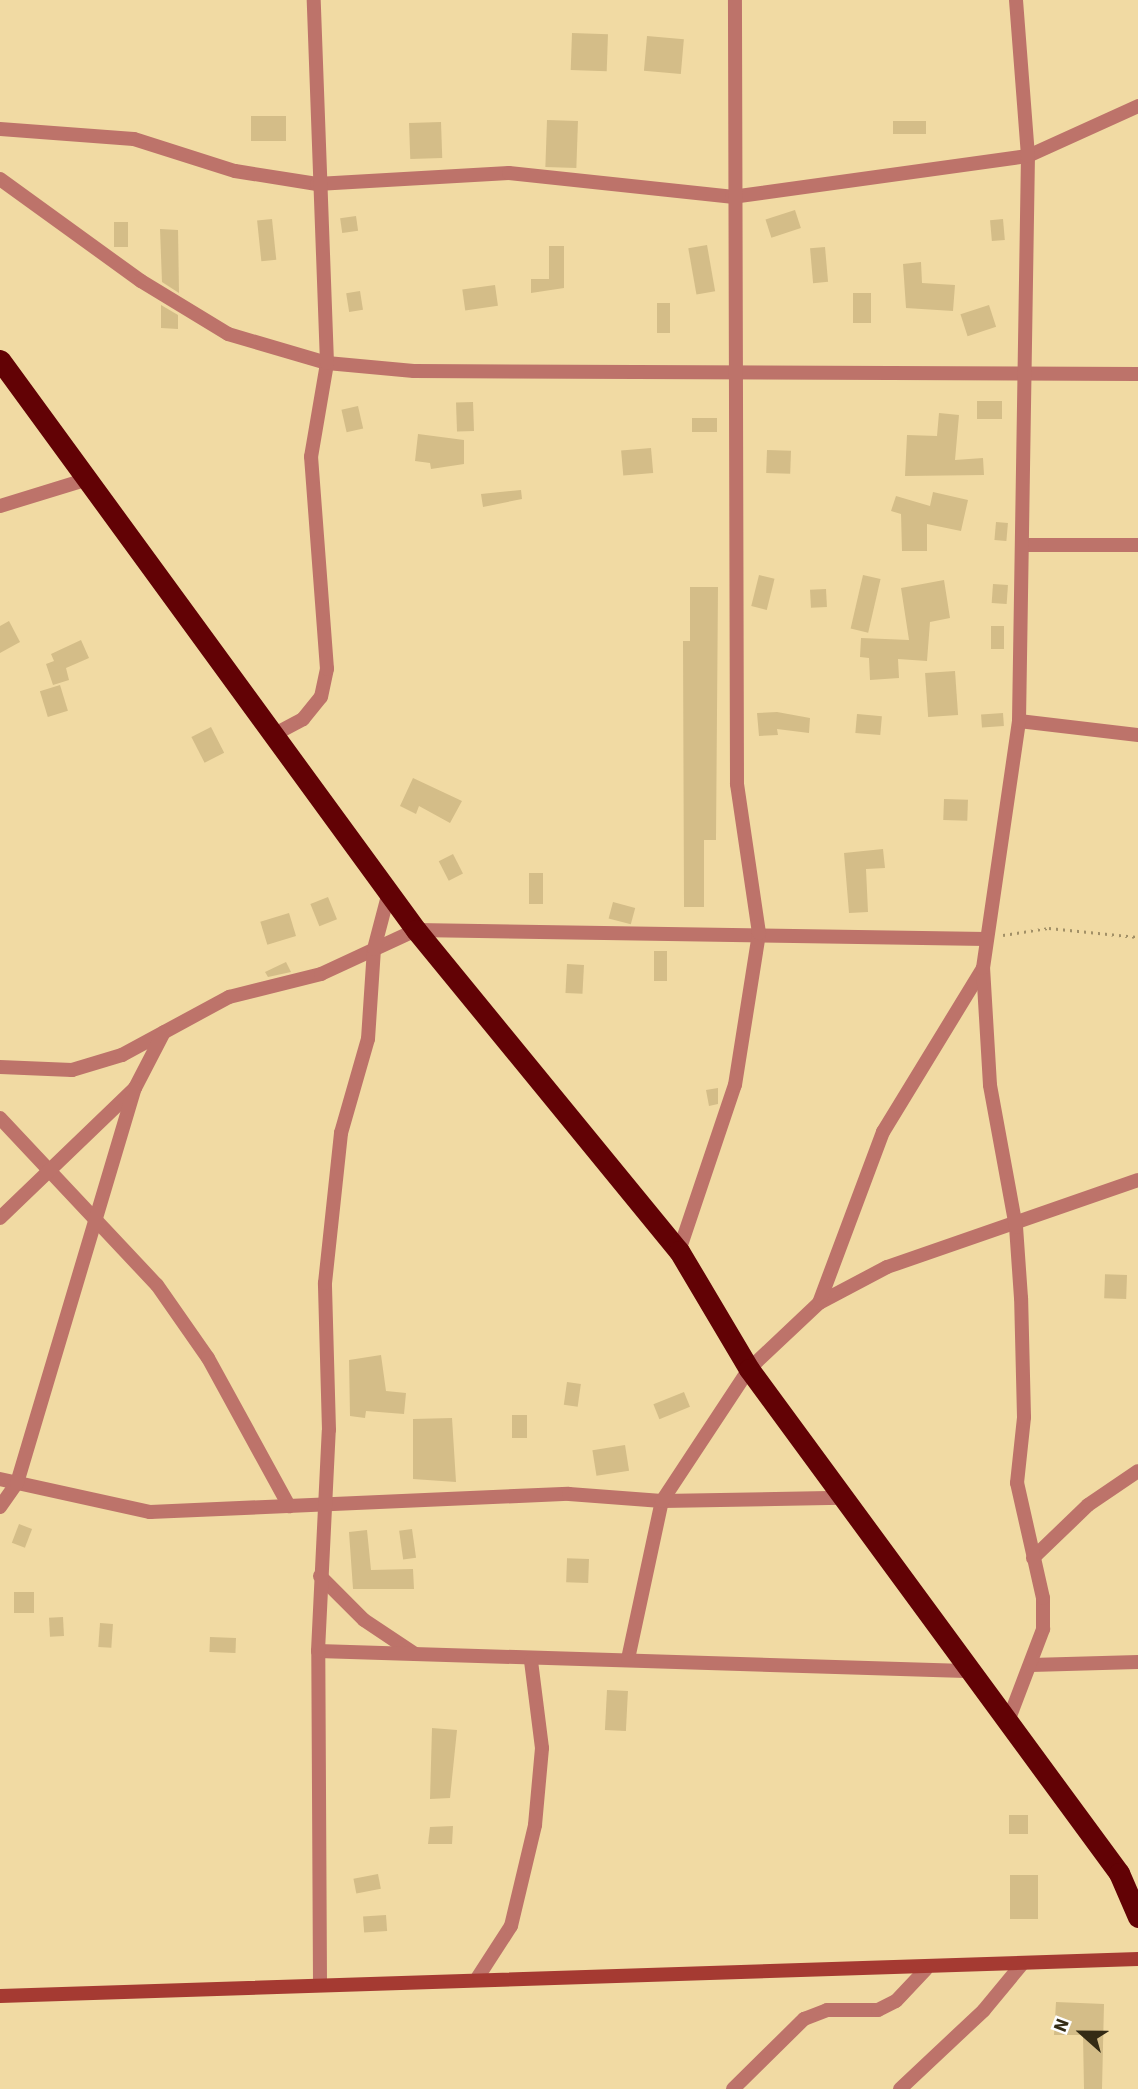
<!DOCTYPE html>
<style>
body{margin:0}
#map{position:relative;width:1138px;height:2089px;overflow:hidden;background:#f1daa3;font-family:"Source Sans 3",sans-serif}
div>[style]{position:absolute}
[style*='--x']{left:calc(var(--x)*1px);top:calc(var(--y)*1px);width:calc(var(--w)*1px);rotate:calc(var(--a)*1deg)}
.building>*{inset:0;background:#d4bd88;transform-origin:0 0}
.path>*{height:2.5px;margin-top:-1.25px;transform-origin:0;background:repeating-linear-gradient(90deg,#a29067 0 2px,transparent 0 7px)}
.street>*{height:14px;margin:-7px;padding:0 7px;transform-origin:7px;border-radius:7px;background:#bd736a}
.secondary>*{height:14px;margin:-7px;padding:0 7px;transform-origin:7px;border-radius:7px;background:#a53a32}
.highway>*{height:21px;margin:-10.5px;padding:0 10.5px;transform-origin:10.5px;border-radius:10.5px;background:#620205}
span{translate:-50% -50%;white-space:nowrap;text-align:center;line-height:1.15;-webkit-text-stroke:5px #fdfdfd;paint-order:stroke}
.north{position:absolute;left:1047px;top:1998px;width:70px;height:70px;-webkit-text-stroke:5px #fdfdfd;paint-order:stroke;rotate:291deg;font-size:19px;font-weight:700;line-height:28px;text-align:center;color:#342b15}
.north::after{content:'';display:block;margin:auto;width:24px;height:32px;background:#342b15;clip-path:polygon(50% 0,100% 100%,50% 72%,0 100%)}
</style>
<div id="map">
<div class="building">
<i style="left:572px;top:33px;width:36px;height:37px;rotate:2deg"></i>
<i style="left:647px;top:36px;width:37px;height:35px;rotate:5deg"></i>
<i style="left:286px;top:116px;width:25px;height:35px;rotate:90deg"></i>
<i style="left:547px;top:120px;width:31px;height:47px;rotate:2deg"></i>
<i style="left:893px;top:121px;width:33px;height:13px"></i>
<i style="left:441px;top:122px;width:36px;height:32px;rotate:88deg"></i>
<i style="left:795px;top:210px;width:19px;height:31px;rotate:72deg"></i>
<i style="left:356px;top:216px;width:15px;height:16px;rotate:82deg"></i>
<i style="left:272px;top:219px;width:41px;height:15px;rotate:84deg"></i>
<i style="left:1003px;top:219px;width:21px;height:13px;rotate:85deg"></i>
<i style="left:114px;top:222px;width:14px;height:25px"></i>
<i style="clip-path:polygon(160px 229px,178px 230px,179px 293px,162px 282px)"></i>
<i style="left:707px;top:245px;width:47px;height:19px;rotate:80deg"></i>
<i style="clip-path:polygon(549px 246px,564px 246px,564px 288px,531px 293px,531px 279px,549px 279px)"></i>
<i style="left:825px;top:247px;width:35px;height:15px;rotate:85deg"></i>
<i style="clip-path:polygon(921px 262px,922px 283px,955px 285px,953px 311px,906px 308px,903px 264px)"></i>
<i style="left:495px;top:285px;width:21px;height:33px;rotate:82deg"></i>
<i style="left:360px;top:291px;width:19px;height:14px;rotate:81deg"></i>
<i style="left:871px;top:293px;width:30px;height:18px;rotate:90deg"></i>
<i style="left:657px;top:303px;width:13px;height:30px"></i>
<i style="clip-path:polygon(161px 305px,178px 315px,178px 329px,161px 328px)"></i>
<i style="left:989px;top:305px;width:23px;height:30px;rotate:72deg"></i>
<i style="left:977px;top:401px;width:25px;height:18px"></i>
<i style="left:473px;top:402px;width:29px;height:17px;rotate:88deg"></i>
<i style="left:358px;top:406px;width:23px;height:17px;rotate:77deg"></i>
<i style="clip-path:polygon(939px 413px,959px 415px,955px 460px,983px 458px,984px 475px,905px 476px,907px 435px,937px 436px)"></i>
<i style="left:717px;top:418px;width:14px;height:25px;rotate:90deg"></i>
<i style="clip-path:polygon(418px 434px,464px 440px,464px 464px,431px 469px,430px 463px,415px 461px)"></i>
<i style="left:651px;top:448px;width:25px;height:30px;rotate:85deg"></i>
<i style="left:767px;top:450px;width:24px;height:23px;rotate:2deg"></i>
<i style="clip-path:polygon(521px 490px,522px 499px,483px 507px,481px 494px)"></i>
<i style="clip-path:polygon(933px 492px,968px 500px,961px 531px,927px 524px,927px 551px,902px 551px,901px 514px,891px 511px,896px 496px,930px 506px)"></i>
<i style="left:996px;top:522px;width:12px;height:18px;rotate:5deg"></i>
<i style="left:759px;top:575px;width:16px;height:32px;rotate:14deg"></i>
<i style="left:863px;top:575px;width:18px;height:55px;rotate:13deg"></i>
<i style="clip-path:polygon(944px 580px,950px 618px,930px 622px,927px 661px,898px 659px,899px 678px,870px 680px,869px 658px,860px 657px,861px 638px,909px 640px,901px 588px)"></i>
<i style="left:993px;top:584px;width:15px;height:19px;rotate:4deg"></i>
<i style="clip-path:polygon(690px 587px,718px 587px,716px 840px,704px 840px,704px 907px,684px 907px,683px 641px,690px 641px)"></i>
<i style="left:826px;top:589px;width:18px;height:16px;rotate:87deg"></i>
<i style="clip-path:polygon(9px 621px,20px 642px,0 653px,0 626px)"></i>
<i style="left:991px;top:626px;width:13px;height:23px"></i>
<i style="clip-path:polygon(81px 640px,89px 658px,66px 668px,69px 680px,53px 685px,46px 664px,54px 661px,51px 654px)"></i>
<i style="left:955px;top:671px;width:44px;height:30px;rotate:86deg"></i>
<i style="left:60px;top:685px;width:27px;height:21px;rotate:73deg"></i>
<i style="clip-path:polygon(777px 712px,810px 718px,809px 733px,777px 729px,778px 735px,759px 736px,757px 713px)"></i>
<i style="left:1003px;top:713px;width:13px;height:22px;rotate:86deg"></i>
<i style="left:857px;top:714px;width:25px;height:19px;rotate:5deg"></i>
<i style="left:211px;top:727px;width:29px;height:22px;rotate:63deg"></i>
<i style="clip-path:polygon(413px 778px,462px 801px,450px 823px,419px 806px,416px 814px,400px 806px)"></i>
<i style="left:944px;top:799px;width:24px;height:21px;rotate:2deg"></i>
<i style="clip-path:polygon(883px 849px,885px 868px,866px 869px,868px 912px,849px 913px,844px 853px)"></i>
<i style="left:453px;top:854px;width:22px;height:16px;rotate:63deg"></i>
<i style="left:529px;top:873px;width:14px;height:31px"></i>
<i style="left:328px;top:897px;width:24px;height:19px;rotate:68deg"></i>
<i style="left:613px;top:902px;width:23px;height:17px;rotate:15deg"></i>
<i style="left:289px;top:913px;width:24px;height:30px;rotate:73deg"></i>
<i style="left:667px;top:951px;width:30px;height:13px;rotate:90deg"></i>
<i style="clip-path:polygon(286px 962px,291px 972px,268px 977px,265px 972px)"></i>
<i style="left:567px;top:964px;width:17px;height:29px;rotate:3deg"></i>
<i style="clip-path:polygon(718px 1088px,718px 1104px,709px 1106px,706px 1090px)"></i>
<i style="left:1127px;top:1275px;width:24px;height:22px;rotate:92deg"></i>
<i style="clip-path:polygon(381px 1355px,386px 1391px,406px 1393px,404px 1414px,366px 1411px,365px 1418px,350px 1416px,349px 1360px)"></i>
<i style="left:567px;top:1382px;width:14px;height:23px;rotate:8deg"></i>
<i style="left:684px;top:1392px;width:16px;height:33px;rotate:68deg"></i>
<i style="left:512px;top:1415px;width:15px;height:23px"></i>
<i style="clip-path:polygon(452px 1418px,456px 1482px,413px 1479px,413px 1419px)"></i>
<i style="left:625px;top:1445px;width:26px;height:33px;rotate:81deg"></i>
<i style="left:19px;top:1524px;width:14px;height:20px;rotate:21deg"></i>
<i style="left:412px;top:1529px;width:29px;height:13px;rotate:82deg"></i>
<i style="clip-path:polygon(367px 1530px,371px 1570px,413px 1569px,414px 1589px,353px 1589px,349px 1532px)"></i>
<i style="left:589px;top:1559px;width:24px;height:22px;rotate:92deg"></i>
<i style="left:14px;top:1592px;width:20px;height:21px"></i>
<i style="left:63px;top:1617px;width:19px;height:14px;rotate:87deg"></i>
<i style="left:100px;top:1623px;width:13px;height:24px;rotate:4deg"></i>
<i style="left:210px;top:1637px;width:26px;height:15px;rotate:2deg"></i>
<i style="left:607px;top:1690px;width:21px;height:40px;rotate:3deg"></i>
<i style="clip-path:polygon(432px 1728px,457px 1730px,450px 1798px,430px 1799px)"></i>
<i style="left:1009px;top:1815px;width:19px;height:19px"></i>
<i style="clip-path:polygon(453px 1826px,452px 1844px,428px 1844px,430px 1827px)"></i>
<i style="left:378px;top:1874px;width:15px;height:25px;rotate:79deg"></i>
<i style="left:1038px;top:1875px;width:44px;height:28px;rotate:90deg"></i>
<i style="left:386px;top:1915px;width:16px;height:23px;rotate:86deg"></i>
<i style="clip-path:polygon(1056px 2002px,1104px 2004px,1102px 2089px,1084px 2089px,1083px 2035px,1054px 2035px)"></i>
</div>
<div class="path">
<i style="--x:1003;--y:935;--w:47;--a:-8.7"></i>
<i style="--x:1049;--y:928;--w:89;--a:5.8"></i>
</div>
<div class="street">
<i style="--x:0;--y:129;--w:134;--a:4.3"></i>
<i style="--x:134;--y:139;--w:106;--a:17.6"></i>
<i style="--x:235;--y:171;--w:83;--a:9"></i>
<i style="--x:317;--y:184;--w:192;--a:-3.3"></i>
<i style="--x:509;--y:173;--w:224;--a:6.1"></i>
<i style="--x:732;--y:197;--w:299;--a:-7.9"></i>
<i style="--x:1028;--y:156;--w:121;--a:-24.4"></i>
<i style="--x:0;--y:179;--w:174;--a:35.9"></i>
<i style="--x:141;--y:281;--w:102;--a:31.3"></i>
<i style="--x:228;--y:334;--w:103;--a:16.3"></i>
<i style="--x:327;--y:363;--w:87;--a:5.3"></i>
<i style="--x:414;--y:371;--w:724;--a:0.24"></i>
<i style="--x:0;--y:506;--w:92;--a:-17.1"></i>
<i style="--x:1023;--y:545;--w:115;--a:0"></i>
<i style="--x:1019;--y:721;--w:120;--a:6.7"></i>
<i style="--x:275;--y:734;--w:32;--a:-28"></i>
<i style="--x:303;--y:719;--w:28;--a:-51"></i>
<i style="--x:321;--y:697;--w:29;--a:-78"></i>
<i style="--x:327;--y:669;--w:213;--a:-94.3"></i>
<i style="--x:311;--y:457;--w:95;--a:-80.3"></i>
<i style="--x:327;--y:363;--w:363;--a:-92.1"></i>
<i style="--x:0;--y:1067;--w:72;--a:2.4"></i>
<i style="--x:72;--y:1070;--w:52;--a:-16.7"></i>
<i style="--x:122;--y:1055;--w:122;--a:-28.5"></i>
<i style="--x:229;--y:997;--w:95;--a:-14"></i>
<i style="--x:321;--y:974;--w:105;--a:-24.9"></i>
<i style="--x:416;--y:930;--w:570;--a:0.9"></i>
<i style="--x:0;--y:1118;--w:229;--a:46.8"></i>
<i style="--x:157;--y:1285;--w:89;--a:55.1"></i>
<i style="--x:208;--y:1358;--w:169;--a:61.3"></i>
<i style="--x:0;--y:1218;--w:187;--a:-43.9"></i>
<i style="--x:135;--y:1088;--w:63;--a:-62.6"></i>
<i style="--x:679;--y:1251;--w:175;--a:-71.4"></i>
<i style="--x:735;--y:1085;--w:154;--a:-81"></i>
<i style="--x:759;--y:933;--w:151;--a:-98.4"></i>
<i style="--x:737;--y:784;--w:784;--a:-90.15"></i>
<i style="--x:819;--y:1303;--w:77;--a:-27.9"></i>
<i style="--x:887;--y:1267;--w:266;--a:-19.1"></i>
<i style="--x:0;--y:1479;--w:154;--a:12.4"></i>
<i style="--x:150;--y:1512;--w:419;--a:-2.5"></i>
<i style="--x:569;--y:1494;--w:93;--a:4.3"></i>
<i style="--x:662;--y:1501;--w:180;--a:-1"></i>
<i style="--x:0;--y:1507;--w:29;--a:-55"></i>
<i style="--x:17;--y:1483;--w:412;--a:-73.4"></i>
<i style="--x:1033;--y:1558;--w:76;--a:-43.9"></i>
<i style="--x:1088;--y:1505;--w:60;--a:-34.2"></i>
<i style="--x:320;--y:1576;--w:62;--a:45"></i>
<i style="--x:364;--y:1620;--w:61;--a:33.7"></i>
<i style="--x:318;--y:1651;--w:648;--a:1.77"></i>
<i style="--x:628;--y:1659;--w:162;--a:-77.9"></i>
<i style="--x:662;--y:1501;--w:158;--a:-56.6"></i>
<i style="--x:749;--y:1369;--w:96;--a:-43.3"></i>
<i style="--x:819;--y:1303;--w:183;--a:-69.5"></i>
<i style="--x:883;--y:1132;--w:192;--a:-58.6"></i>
<i style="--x:1031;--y:1665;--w:107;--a:-1.6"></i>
<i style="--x:1007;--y:1724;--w:102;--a:-69.2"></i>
<i style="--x:1043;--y:1629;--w:31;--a:-90"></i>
<i style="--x:1043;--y:1598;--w:118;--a:-102.7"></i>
<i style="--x:1017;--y:1483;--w:66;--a:-83.9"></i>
<i style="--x:1024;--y:1417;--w:119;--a:-91.4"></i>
<i style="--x:1021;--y:1298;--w:71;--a:-94"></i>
<i style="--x:1016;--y:1227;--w:144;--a:-100.4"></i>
<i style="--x:990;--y:1085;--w:117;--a:-93.4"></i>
<i style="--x:983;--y:968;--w:250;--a:-81.7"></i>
<i style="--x:1019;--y:721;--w:565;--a:-89.09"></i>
<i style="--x:1028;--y:156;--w:156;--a:-94.4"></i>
<i style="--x:476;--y:1980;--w:64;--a:-57.1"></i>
<i style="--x:511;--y:1926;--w:104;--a:-76.6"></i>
<i style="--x:535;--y:1825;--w:77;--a:-84.8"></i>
<i style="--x:542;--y:1748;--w:88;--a:-97.2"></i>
<i style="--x:320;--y:1982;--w:331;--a:-90.3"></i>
<i style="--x:318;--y:1651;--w:221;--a:-87.2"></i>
<i style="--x:329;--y:1430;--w:147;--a:-91.6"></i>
<i style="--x:325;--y:1283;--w:151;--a:-83.9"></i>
<i style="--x:341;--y:1133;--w:98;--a:-74"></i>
<i style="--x:368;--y:1039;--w:90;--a:-86.2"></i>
<i style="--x:374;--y:949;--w:59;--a:-75.3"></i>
<i style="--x:733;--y:2089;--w:100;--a:-44.6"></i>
<i style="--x:804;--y:2019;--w:25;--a:-21"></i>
<i style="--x:827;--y:2010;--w:51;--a:0"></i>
<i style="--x:878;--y:2010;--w:20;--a:-27"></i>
<i style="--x:896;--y:2001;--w:44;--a:-46.8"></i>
<i style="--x:900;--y:2089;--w:115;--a:-43.2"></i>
<i style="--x:984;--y:2010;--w:60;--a:-50.4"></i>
</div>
<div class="secondary">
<i style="--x:0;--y:1996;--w:1139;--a:-1.86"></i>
</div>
<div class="highway">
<i style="--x:0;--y:360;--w:706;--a:53.88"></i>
<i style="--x:416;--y:930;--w:415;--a:50.7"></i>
<i style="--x:679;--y:1251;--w:137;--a:59.3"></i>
<i style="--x:749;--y:1369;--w:625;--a:53.72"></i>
<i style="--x:1119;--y:1873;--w:48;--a:66.6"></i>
</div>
<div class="north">N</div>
</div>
